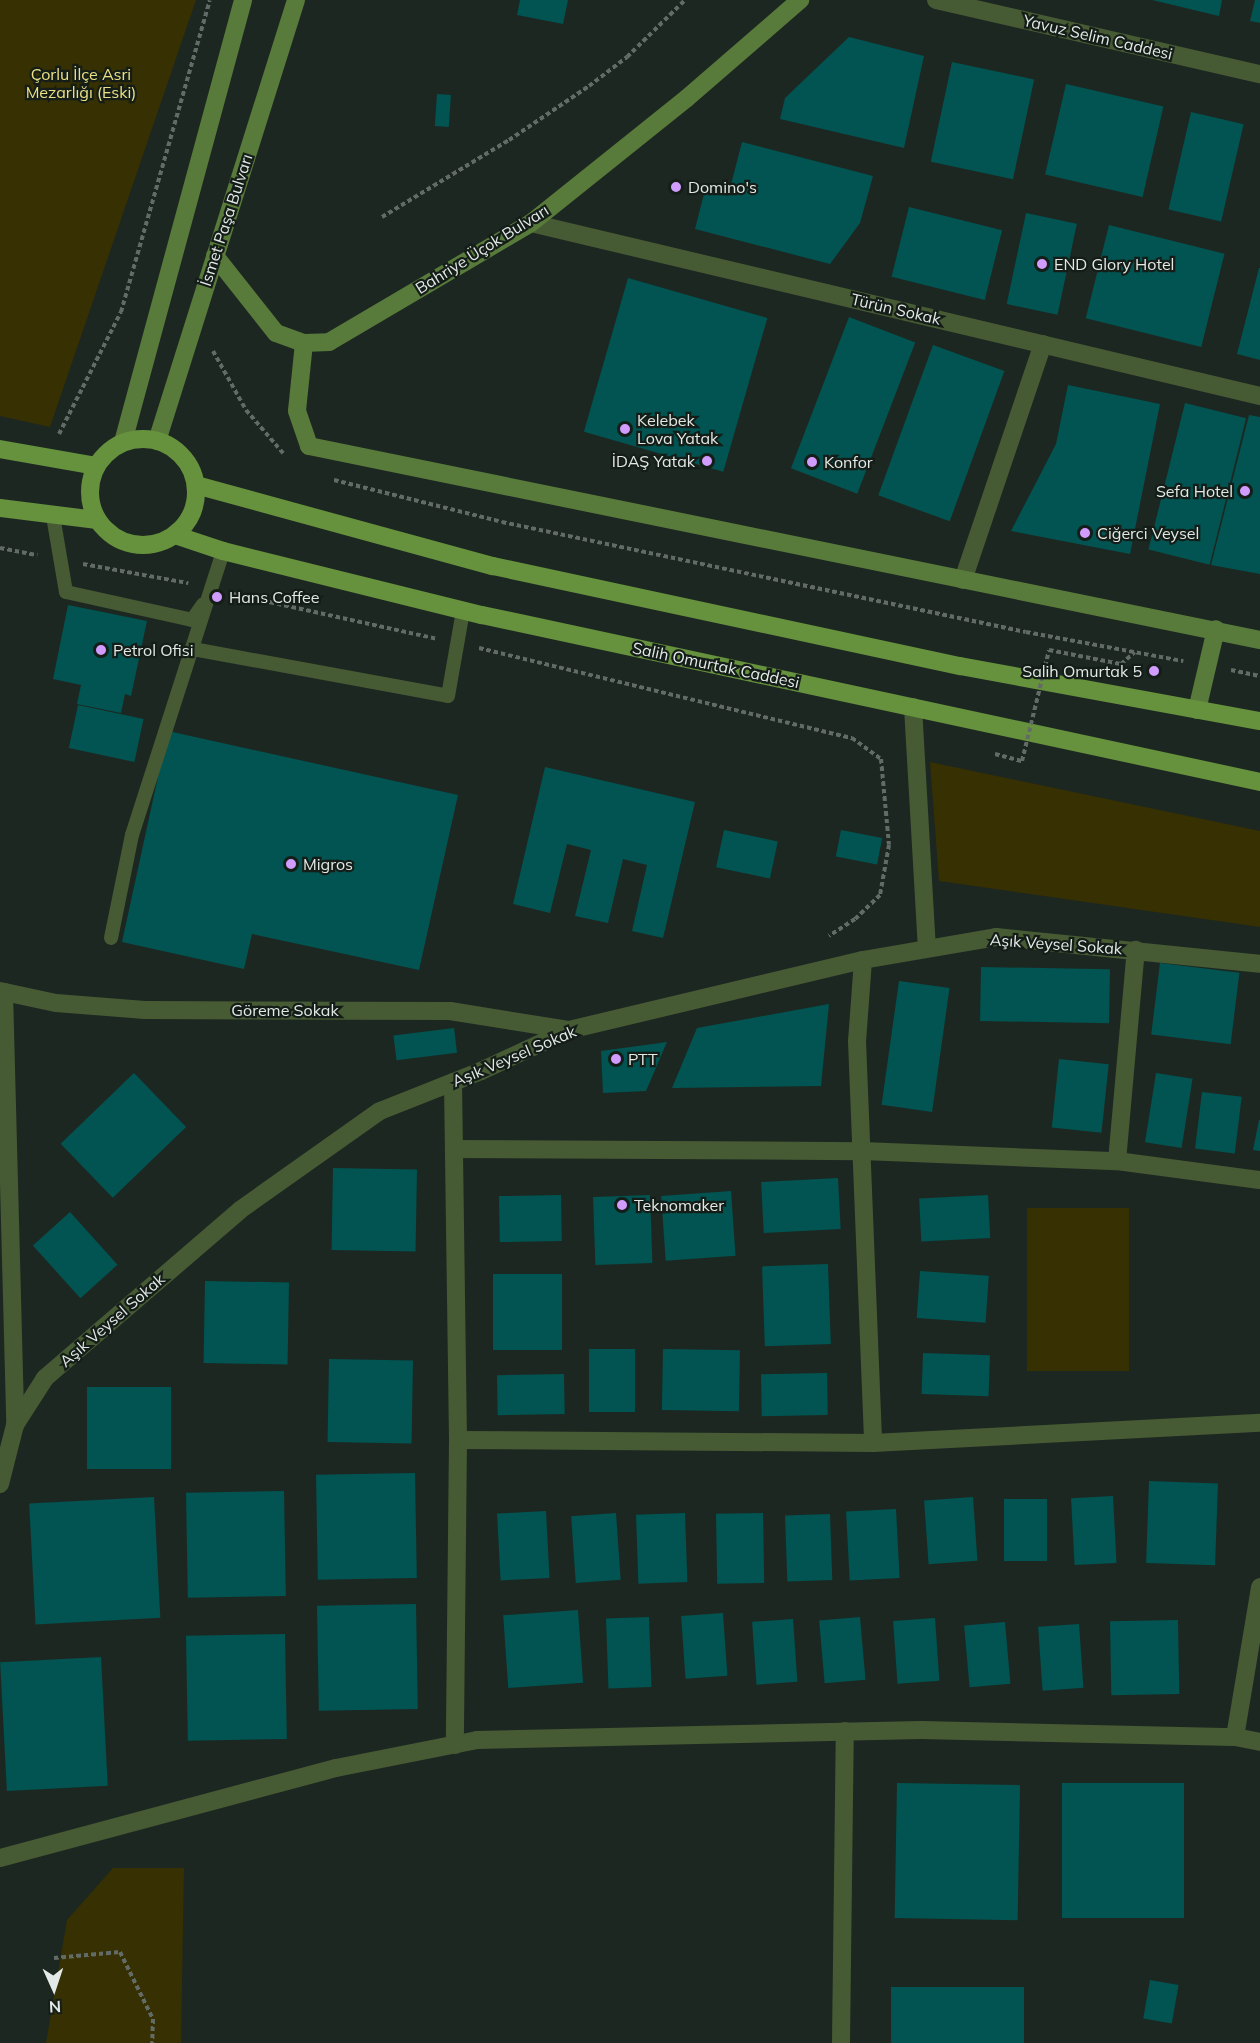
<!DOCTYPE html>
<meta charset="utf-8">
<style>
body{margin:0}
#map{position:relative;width:1260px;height:2043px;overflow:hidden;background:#1d2721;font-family:Mulish,sans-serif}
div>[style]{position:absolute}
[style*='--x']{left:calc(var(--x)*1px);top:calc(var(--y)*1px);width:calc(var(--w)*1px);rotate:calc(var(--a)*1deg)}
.green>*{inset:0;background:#363002;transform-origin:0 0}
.building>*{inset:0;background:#015451;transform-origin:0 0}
.path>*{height:4px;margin-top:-2px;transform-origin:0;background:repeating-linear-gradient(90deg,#636b66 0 4.5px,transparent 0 7.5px)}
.lane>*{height:14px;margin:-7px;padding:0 7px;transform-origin:7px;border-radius:7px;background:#465b34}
.street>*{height:18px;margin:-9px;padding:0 9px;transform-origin:9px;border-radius:9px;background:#465b34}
.secondary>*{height:18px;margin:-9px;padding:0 9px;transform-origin:9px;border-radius:9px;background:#587a3a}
.primary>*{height:18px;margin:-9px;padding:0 9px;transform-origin:9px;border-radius:9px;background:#66913d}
.primary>.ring{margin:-9px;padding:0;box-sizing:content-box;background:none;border:18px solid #66913d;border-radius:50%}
.path-bridge>*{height:4px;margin-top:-2px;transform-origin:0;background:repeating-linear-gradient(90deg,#636b66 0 4.5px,transparent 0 7.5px)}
.dots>*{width:16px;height:16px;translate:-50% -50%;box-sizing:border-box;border:3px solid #141d18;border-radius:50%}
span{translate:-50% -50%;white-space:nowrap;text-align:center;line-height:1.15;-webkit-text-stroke:4.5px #141d18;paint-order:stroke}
.street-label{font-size:16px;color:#e3e9e6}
.park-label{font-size:16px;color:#ebe082}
.poi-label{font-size:16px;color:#e3e9e6}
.left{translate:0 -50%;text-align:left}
.right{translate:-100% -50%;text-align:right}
.north{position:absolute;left:24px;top:1959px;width:60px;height:60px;-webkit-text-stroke:4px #141d18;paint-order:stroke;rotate:177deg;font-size:16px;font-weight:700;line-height:24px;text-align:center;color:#e3e9e6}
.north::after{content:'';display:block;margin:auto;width:21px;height:27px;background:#e3e9e6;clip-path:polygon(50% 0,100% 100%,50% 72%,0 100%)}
</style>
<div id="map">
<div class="green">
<i style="clip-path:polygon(0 0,196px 0,50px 427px,0 416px)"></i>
<i style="clip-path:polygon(930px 762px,1260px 831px,1260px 927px,939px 881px)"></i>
<i style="left:1027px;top:1208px;width:102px;height:163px"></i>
<i style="clip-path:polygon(113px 1868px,184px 1868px,181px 2043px,46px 2043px,67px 1920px)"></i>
</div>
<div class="building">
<i style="clip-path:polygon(520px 0,568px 0,563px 24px,517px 15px)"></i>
<i style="clip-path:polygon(1152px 0,1222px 0,1219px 16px)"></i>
<i style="clip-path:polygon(1255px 0,1260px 0,1260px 23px,1250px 21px)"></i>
<i style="clip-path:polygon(849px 37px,924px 56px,904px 148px,780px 119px,785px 98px)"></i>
<i style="left:952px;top:62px;width:84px;height:102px;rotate:12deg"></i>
<i style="left:1066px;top:84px;width:100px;height:93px;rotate:13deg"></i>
<i style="left:437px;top:94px;width:14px;height:32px;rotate:4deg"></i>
<i style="left:1191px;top:112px;width:54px;height:100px;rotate:13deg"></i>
<i style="clip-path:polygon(742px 142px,873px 176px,860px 223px,830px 264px,695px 229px,705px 190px,728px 196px)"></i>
<i style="left:909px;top:207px;width:96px;height:72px;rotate:14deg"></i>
<i style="left:1026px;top:213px;width:52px;height:93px;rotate:12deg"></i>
<i style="left:1109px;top:225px;width:119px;height:96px;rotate:14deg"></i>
<i style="clip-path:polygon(1259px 268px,1260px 268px,1260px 360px,1237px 354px)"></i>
<i style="left:628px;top:278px;width:145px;height:160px;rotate:16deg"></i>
<i style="left:849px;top:317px;width:71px;height:162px;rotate:21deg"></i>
<i style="left:933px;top:345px;width:76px;height:160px;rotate:20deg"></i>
<i style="clip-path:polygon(1068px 385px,1160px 404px,1130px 554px,1011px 531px,1056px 444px)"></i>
<i style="left:1185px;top:403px;width:63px;height:151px;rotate:14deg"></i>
<i style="clip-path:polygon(1249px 415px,1260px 417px,1260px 574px,1211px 565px)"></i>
<i style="clip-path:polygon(68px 605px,147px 621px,131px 696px,125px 694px,121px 713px,77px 704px,81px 685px,53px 679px)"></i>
<i style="left:78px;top:705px;width:67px;height:44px;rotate:12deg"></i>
<i style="clip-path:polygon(168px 731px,458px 795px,419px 970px,252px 934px,244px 969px,122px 942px)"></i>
<i style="clip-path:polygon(545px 767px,695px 802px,663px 938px,632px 931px,647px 865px,623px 859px,608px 923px,575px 916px,591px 850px,567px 844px,550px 913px,513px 904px)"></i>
<i style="left:724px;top:830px;width:55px;height:38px;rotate:12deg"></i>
<i style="left:841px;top:830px;width:42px;height:27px;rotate:11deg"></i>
<i style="left:1160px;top:963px;width:80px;height:72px;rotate:7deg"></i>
<i style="left:981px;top:967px;width:129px;height:54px;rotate:1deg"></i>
<i style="left:899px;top:981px;width:51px;height:125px;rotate:8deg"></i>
<i style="clip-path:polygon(829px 1004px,821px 1086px,672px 1088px,697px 1028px)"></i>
<i style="left:454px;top:1028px;width:25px;height:61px;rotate:83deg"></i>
<i style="clip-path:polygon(667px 1042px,646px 1091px,603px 1093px,601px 1051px)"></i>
<i style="left:1059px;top:1059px;width:50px;height:69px;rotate:6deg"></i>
<i style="left:134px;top:1073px;width:75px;height:102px;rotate:46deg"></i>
<i style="left:1156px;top:1073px;width:37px;height:70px;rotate:9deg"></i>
<i style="left:1202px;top:1092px;width:40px;height:57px;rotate:7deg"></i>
<i style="clip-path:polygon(1259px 1120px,1260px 1120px,1260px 1151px,1253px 1150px)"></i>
<i style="left:333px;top:1168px;width:84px;height:82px;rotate:1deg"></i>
<i style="left:838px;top:1178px;width:51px;height:77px;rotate:87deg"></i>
<i style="left:731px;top:1191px;width:65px;height:70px;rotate:86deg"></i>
<i style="left:561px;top:1195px;width:46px;height:62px;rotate:89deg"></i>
<i style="left:650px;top:1195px;width:68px;height:57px;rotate:88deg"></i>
<i style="left:988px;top:1195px;width:43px;height:69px;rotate:87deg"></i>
<i style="left:70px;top:1212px;width:71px;height:50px;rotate:48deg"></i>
<i style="left:828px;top:1264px;width:80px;height:66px;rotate:88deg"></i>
<i style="left:920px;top:1271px;width:69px;height:47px;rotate:4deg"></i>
<i style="left:493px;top:1274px;width:69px;height:76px"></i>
<i style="left:205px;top:1281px;width:84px;height:82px;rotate:1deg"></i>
<i style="left:589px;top:1349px;width:46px;height:63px"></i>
<i style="left:663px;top:1349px;width:77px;height:61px;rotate:1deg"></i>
<i style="left:923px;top:1353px;width:67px;height:41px;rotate:2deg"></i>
<i style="left:329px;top:1359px;width:84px;height:83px;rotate:1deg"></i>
<i style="left:827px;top:1373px;width:42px;height:66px;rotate:89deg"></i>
<i style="left:564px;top:1374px;width:40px;height:67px;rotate:89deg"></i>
<i style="left:87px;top:1387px;width:84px;height:82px"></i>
<i style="left:415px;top:1473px;width:105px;height:99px;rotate:89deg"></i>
<i style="left:1149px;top:1481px;width:69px;height:82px;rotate:2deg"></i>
<i style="left:284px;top:1491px;width:105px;height:98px;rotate:89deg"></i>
<i style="left:1113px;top:1496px;width:67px;height:42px;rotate:87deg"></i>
<i style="left:154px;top:1497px;width:121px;height:125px;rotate:87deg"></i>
<i style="left:973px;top:1497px;width:64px;height:49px;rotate:86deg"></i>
<i style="left:1004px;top:1499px;width:43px;height:62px"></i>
<i style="left:896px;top:1509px;width:69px;height:50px;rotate:87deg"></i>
<i style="left:546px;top:1511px;width:67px;height:49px;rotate:87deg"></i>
<i style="left:616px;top:1513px;width:67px;height:45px;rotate:86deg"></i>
<i style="left:685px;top:1513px;width:69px;height:49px;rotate:88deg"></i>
<i style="left:763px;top:1513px;width:70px;height:47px;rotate:89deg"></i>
<i style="left:830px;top:1514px;width:66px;height:45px;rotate:88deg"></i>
<i style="left:416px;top:1604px;width:105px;height:99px;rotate:89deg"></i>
<i style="left:578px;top:1610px;width:73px;height:75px;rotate:86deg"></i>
<i style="left:723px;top:1613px;width:63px;height:42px;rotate:86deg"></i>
<i style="left:649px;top:1617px;width:70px;height:43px;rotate:88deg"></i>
<i style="left:860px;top:1617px;width:63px;height:41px;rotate:85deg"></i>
<i style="left:935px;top:1618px;width:63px;height:42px;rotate:86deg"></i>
<i style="left:793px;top:1619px;width:63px;height:41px;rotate:86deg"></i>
<i style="left:1178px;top:1620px;width:74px;height:68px;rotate:89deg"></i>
<i style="left:1005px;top:1622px;width:62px;height:41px;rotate:85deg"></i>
<i style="left:1079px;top:1624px;width:64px;height:41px;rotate:86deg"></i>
<i style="left:285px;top:1634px;width:105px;height:99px;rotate:89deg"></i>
<i style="left:101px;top:1657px;width:129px;height:101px;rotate:87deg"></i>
<i style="left:897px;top:1783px;width:123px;height:135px;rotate:1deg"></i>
<i style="left:1062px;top:1783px;width:122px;height:135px"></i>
<i style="left:1150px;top:1980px;width:29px;height:39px;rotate:10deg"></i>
<i style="left:1024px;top:1987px;width:56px;height:133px;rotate:90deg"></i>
</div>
<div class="path">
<i style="--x:382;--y:217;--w:149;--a:-31.2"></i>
<i style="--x:509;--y:140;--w:97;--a:-34"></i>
<i style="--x:589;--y:86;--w:48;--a:-37.3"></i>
<i style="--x:627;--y:57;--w:81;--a:-44.5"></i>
<i style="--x:213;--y:351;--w:68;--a:60.8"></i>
<i style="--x:246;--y:410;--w:57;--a:49.3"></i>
<i style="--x:59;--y:434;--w:137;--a:-63.1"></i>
<i style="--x:121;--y:312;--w:324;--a:-74.1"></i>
<i style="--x:334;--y:480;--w:173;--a:14"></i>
<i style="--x:502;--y:522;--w:535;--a:11.86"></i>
<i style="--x:1026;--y:632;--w:160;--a:10.5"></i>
<i style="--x:0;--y:548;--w:38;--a:11"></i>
<i style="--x:83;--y:564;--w:107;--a:10.3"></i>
<i style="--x:233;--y:594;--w:209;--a:12.4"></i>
<i style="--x:479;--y:648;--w:384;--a:13.6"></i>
<i style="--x:852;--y:738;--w:36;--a:36"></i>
<i style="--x:881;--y:759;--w:86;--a:84.7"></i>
<i style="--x:889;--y:845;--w:51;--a:100.2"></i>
<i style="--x:880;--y:895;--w:35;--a:136"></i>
<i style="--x:855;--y:919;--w:31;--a:147"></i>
<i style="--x:1049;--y:650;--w:73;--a:11"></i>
<i style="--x:1121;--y:664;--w:18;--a:-41"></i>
<i style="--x:1231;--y:670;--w:30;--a:12"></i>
<i style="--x:995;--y:754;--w:28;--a:15"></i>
<i style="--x:54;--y:1958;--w:66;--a:-5.2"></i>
<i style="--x:120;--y:1952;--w:75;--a:63.8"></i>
<i style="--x:153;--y:2019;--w:24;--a:92"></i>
</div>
<div class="lane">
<i style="--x:53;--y:516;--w:77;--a:80.3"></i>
<i style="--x:66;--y:592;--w:129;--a:12.5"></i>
<i style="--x:192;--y:620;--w:19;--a:-55"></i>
<i style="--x:193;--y:649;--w:259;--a:10.4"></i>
<i style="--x:448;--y:696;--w:86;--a:-80"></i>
<i style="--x:111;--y:938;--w:105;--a:-78.5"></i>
<i style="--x:132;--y:835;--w:298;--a:-72.2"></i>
</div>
<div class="street">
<i style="--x:936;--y:0;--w:332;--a:12.9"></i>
<i style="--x:531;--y:223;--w:749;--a:13.35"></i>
<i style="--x:963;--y:580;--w:249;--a:-71.3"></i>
<i style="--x:913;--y:707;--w:242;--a:86.7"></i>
<i style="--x:863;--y:960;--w:81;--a:94.2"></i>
<i style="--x:857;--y:1041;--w:402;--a:87.7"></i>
<i style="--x:0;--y:991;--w:57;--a:12.1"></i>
<i style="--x:56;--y:1003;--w:89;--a:4.5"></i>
<i style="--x:145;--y:1010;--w:305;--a:0.2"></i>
<i style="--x:450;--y:1011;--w:121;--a:9.1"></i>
<i style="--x:4;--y:992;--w:433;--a:88.5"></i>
<i style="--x:453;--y:1082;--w:358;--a:89.2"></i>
<i style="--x:458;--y:1440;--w:305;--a:90.6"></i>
<i style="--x:454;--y:1149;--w:409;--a:0.3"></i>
<i style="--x:863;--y:1151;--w:254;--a:2.3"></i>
<i style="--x:1117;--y:1161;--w:144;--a:7.6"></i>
<i style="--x:1117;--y:1161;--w:212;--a:-84.9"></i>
<i style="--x:458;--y:1440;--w:415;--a:0.4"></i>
<i style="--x:873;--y:1443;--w:388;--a:-3"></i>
<i style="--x:0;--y:1484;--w:61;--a:-75.7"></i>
<i style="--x:15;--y:1425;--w:56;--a:-57.4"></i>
<i style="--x:45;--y:1378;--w:257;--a:-40.7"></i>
<i style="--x:240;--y:1210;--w:171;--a:-35.3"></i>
<i style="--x:380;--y:1111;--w:109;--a:-21.6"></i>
<i style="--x:481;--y:1071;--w:97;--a:-25"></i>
<i style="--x:569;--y:1030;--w:302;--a:-13.4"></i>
<i style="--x:863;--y:960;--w:135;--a:-9.8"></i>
<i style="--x:996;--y:937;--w:265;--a:5.8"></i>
<i style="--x:1235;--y:1737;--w:152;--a:-80.5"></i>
<i style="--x:0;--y:1858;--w:348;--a:-15"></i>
<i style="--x:336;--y:1768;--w:144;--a:-11.2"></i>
<i style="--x:477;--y:1740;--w:444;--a:-1.3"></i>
<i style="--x:921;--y:1730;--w:314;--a:1.3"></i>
<i style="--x:1235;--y:1737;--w:25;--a:11"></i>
<i style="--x:841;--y:2043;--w:312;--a:-89.3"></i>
</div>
<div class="secondary">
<i style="--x:215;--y:256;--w:98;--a:51.6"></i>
<i style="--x:276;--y:333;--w:30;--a:20"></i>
<i style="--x:304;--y:343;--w:25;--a:-2"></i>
<i style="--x:329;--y:342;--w:234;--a:-30.5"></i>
<i style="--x:531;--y:223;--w:200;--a:-38.7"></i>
<i style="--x:687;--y:98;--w:150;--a:-40.9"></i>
<i style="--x:304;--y:343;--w:68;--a:95.9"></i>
<i style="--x:297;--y:411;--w:37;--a:71"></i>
<i style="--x:309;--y:446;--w:971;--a:11.53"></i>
<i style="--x:157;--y:441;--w:462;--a:-72.5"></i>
<i style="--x:123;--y:442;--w:458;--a:-74.8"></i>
<i style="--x:1197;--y:710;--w:83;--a:-76.8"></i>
</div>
<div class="primary">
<i class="ring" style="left:90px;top:439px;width:88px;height:88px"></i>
<i style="--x:0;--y:449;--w:97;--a:10"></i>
<i style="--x:196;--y:485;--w:308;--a:15.3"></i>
<i style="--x:493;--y:566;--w:478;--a:12.1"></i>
<i style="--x:960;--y:666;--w:305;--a:10.4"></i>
<i style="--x:0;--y:508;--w:98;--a:7.1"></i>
<i style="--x:175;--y:535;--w:51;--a:18.4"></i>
<i style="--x:223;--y:551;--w:267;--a:13.9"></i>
<i style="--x:482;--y:615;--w:796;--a:12.11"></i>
</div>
<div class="path-bridge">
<i style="--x:1022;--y:761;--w:114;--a:-76.3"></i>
</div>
<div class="dots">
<i style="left:676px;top:187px;background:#d09dfe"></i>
<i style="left:1042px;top:264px;background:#d09dfe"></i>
<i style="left:625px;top:429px;background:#d09dfe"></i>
<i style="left:707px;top:461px;background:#d09dfe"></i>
<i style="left:812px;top:462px;background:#d09dfe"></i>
<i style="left:1245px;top:491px;background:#d09dfe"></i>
<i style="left:1085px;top:533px;background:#d09dfe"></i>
<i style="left:217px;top:597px;background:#d09dfe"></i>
<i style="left:101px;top:650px;background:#d09dfe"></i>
<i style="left:1154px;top:671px;background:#d09dfe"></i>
<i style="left:291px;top:864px;background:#d09dfe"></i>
<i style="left:616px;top:1059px;background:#d09dfe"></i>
<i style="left:622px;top:1205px;background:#d09dfe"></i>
</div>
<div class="street-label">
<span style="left:1098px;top:37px;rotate:13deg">Yavuz Selim Caddesi</span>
<span style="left:226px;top:220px;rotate:-72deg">İsmet Paşa Bulvarı</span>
<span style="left:482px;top:249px;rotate:-32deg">Bahriye Üçok Bulvarı</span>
<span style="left:896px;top:309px;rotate:13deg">Türün Sokak</span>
<span style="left:716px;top:665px;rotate:12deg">Salih Omurtak Caddesi</span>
<span style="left:1056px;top:944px;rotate:4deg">Aşık Veysel Sokak</span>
<span style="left:285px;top:1010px">Göreme Sokak</span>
<span style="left:514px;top:1056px;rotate:-23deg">Aşık Veysel Sokak</span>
<span style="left:112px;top:1320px;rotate:-41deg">Aşık Veysel Sokak</span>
</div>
<div class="park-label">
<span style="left:81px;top:83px">Çorlu İlçe Asri<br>Mezarlığı (Eski)</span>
</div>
<div class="poi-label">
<span class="left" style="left:688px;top:187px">Domino's</span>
<span class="left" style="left:1054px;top:264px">END Glory Hotel</span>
<span class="left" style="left:637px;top:429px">Kelebek<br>Lova Yatak</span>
<span class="right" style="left:695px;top:461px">İDAŞ Yatak</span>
<span class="left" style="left:824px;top:462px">Konfor</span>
<span class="right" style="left:1233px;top:491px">Sefa Hotel</span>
<span class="left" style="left:1097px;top:533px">Ciğerci Veysel</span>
<span class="left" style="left:229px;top:597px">Hans Coffee</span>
<span class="left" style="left:113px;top:650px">Petrol Ofisi</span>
<span class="right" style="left:1142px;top:671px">Salih Omurtak 5</span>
<span class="left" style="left:303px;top:864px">Migros</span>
<span class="left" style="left:628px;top:1059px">PTT</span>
<span class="left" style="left:634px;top:1205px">Teknomaker</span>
</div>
<div class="north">N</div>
</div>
